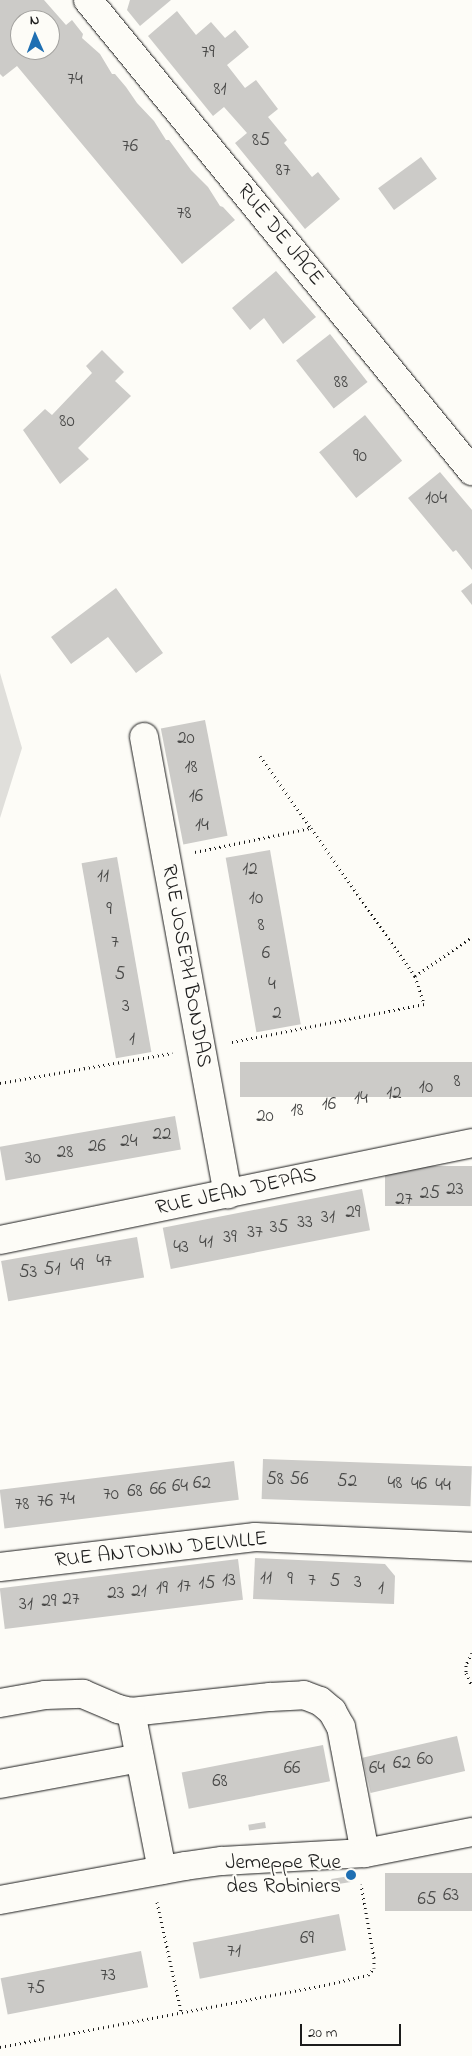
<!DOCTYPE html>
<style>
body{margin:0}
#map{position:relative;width:472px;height:2056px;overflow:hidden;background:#fdfcf7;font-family:"Indie Flower",sans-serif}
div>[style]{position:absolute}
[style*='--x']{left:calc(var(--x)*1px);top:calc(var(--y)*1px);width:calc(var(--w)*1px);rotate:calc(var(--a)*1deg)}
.green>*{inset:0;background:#e0dfdb}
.building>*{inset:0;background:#cccbc8;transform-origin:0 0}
.path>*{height:3px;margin-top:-1.5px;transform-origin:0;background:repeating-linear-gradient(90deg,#1c1c1c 0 1px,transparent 0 5px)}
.roads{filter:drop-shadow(0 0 1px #1c1c1c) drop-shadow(0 0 1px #1c1c1c)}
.minor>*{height:28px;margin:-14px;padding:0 14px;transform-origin:14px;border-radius:14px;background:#fdfcf7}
.dots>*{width:14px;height:14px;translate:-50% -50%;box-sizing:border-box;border:2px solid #fdfcf7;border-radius:50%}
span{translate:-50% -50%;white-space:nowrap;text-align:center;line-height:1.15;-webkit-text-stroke:4px #fdfcf7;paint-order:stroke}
.number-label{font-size:19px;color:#484847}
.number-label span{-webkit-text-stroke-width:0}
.street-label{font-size:21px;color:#1c1c1c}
.poi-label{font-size:21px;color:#1c1c1c}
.right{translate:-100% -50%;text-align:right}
.north{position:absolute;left:10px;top:10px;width:50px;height:50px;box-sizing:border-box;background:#fdfcf7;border:1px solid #a3a29f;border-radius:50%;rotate:358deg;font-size:14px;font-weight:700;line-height:20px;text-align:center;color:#1c1c1c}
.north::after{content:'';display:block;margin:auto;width:18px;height:22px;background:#1f6fb2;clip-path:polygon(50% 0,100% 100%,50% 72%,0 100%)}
.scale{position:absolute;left:300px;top:2024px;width:101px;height:22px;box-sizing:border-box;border:2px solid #1c1c1c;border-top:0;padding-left:6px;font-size:15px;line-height:18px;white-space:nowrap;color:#1c1c1c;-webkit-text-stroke:4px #fdfcf7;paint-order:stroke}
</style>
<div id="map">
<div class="green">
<i style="clip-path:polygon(0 673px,22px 748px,0 818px)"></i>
</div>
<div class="building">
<i style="clip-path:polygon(evenodd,0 0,44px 0,66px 25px,72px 20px,83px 34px,82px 38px,100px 54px,112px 74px,115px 74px,126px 87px,137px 103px,154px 121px,166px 140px,169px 140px,191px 170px,208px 187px,220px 206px,223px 207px,235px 220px,182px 264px,17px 66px,3px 77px,0 74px,0 0,20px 20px,50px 20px,50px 50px,20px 50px,20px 20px)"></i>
<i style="clip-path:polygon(130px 0,171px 0,140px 26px,127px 10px)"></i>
<i style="clip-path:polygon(177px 11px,196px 35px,211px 22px,225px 38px,235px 30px,249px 47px,227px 65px,245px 88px,256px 80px,278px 109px,268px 117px,287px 140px,284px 143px,312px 177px,318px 172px,340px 199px,305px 229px,235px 143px,247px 133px,224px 107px,213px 116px,148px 36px)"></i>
<i style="left:421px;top:157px;width:27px;height:53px;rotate:54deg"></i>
<i style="clip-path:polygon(276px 271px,316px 317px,283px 344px,264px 318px,250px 330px,232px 308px)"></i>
<i style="left:330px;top:334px;width:61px;height:43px;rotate:52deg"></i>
<i style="clip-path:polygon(102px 350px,124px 372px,115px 381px,131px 396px,78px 448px,89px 459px,60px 484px,23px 430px,45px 409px,52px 415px,92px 373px,86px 366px)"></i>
<i style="left:365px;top:415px;width:59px;height:59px;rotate:51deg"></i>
<i style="clip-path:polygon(440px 472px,472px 510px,472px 570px,456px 550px,453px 552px,408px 498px)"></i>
<i style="clip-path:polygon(472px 583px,472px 605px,461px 591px)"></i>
<i style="clip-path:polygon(116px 588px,163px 653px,136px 673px,108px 637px,71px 664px,51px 637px)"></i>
<i style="left:205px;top:720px;width:118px;height:45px;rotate:79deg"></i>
<i style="left:270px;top:850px;width:177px;height:45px;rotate:80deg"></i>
<i style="left:117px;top:857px;width:198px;height:36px;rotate:80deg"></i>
<i style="left:472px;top:1062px;width:35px;height:232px;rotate:90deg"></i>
<i style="left:175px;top:1116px;width:34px;height:178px;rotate:80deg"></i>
<i style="left:472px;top:1166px;width:40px;height:87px;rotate:90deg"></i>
<i style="left:362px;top:1189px;width:42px;height:203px;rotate:79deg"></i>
<i style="left:137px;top:1237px;width:41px;height:138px;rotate:80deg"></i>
<i style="left:263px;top:1459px;width:209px;height:40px;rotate:2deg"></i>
<i style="left:234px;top:1461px;width:39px;height:236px;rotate:83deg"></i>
<i style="clip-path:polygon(255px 1558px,385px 1564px,395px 1576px,394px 1604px,253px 1599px)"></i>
<i style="left:238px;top:1559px;width:41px;height:240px;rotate:83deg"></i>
<i style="left:457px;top:1736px;width:36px;height:97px;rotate:77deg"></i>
<i style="left:323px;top:1745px;width:37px;height:144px;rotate:79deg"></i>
<i style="left:265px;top:1822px;width:6px;height:17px;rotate:81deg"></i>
<i style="left:472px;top:1873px;width:38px;height:87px;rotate:90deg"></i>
<i style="left:350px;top:1876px;width:6px;height:19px;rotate:81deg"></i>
<i style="left:339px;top:1914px;width:37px;height:149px;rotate:79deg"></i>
<i style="left:141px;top:1951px;width:37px;height:143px;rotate:79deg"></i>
</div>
<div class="path">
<i style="--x:260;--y:756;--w:88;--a:54.7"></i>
<i style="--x:195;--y:852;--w:118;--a:-11.7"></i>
<i style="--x:311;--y:828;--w:181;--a:54.9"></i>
<i style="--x:415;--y:976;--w:29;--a:72"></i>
<i style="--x:424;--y:1004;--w:196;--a:168.8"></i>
<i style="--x:415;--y:976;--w:69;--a:-34.4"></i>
<i style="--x:0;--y:1083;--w:175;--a:-9.9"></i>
<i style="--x:472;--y:1653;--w:13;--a:117"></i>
<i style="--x:466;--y:1665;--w:8;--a:90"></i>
<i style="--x:466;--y:1673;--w:14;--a:65"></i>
<i style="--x:157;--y:1902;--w:112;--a:77.6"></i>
<i style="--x:0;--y:2047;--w:335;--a:-10.8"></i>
<i style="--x:329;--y:1984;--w:40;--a:-13"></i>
<i style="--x:368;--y:1975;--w:9;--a:-49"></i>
<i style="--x:374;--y:1968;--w:10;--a:-90"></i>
<i style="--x:374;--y:1958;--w:75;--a:-100"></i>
</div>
<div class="roads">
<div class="minor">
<i style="--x:88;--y:0;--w:608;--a:50.81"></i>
<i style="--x:144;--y:737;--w:465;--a:79.6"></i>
<i style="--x:0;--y:1240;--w:482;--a:-11.6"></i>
<i style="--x:0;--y:1567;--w:257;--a:-6.7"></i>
<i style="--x:255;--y:1537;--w:217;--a:2.6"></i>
<i style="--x:0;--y:1703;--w:46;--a:-10.1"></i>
<i style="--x:45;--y:1695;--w:38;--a:-2"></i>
<i style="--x:83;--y:1694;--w:38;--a:23"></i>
<i style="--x:118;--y:1709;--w:13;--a:13"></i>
<i style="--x:131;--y:1712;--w:140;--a:-6.2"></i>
<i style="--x:270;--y:1697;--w:34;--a:-3"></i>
<i style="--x:304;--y:1695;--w:17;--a:21"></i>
<i style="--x:320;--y:1701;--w:16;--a:40"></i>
<i style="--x:332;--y:1711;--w:18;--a:61"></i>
<i style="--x:341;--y:1727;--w:128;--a:79.2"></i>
<i style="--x:131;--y:1712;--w:161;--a:78.9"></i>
<i style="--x:0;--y:1784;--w:142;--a:-10.5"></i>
<i style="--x:0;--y:1900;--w:188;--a:-10.4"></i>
<i style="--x:185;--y:1866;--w:37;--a:-8"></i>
<i style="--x:222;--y:1861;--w:143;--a:-3.2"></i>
<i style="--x:365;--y:1853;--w:109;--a:-11.1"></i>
</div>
</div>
<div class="dots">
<i style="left:351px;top:1875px;background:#1f6fb2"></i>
</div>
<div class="number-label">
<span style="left:208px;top:53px">79</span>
<span style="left:75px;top:80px">74</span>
<span style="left:220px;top:90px">81</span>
<span style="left:261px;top:141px">85</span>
<span style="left:130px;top:147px">76</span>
<span style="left:283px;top:171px">87</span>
<span style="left:184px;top:214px">78</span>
<span style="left:341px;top:383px">88</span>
<span style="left:67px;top:422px">80</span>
<span style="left:360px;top:457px">90</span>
<span style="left:436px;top:499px">104</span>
<span style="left:186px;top:739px">20</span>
<span style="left:191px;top:768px">18</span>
<span style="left:196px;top:797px">16</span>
<span style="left:202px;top:826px">14</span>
<span style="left:250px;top:870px">12</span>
<span style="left:103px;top:877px">11</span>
<span style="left:256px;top:899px">10</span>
<span style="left:109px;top:910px">9</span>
<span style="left:261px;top:926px">8</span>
<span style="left:115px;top:943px">7</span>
<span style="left:266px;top:954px">6</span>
<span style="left:120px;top:975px">5</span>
<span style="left:272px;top:985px">4</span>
<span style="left:126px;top:1007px">3</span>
<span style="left:277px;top:1014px">2</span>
<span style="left:132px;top:1040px">1</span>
<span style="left:457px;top:1082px">8</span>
<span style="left:426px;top:1088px">10</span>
<span style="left:394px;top:1094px">12</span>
<span style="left:361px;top:1099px">14</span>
<span style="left:329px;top:1105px">16</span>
<span style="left:297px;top:1111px">18</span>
<span style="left:265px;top:1117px">20</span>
<span style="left:162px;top:1135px">22</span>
<span style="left:129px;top:1142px">24</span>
<span style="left:97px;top:1147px">26</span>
<span style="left:65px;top:1153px">28</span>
<span style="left:33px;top:1159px">30</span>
<span style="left:455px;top:1190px">23</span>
<span style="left:430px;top:1194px">25</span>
<span style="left:404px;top:1200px">27</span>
<span style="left:353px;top:1213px">29</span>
<span style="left:328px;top:1218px">31</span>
<span style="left:305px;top:1223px">33</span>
<span style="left:279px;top:1228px">35</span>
<span style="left:255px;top:1233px">37</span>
<span style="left:230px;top:1238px">39</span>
<span style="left:206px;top:1243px">41</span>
<span style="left:181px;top:1248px">43</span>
<span style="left:104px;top:1262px">47</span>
<span style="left:77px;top:1266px">49</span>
<span style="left:52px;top:1270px">51</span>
<span style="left:28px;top:1273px">53</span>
<span style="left:275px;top:1480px">58</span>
<span style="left:299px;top:1480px">56</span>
<span style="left:347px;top:1482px">52</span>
<span style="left:202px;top:1484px">62</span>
<span style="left:395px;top:1484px">48</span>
<span style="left:419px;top:1485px">46</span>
<span style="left:443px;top:1486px">44</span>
<span style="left:180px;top:1487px">64</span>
<span style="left:158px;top:1490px">66</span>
<span style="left:135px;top:1492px">68</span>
<span style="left:111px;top:1495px">70</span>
<span style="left:67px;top:1500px">74</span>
<span style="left:45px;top:1502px">76</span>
<span style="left:22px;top:1505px">78</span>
<span style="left:266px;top:1579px">11</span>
<span style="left:290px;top:1580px">9</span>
<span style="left:229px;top:1581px">13</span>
<span style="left:312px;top:1581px">7</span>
<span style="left:335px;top:1582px">5</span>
<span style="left:358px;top:1583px">3</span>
<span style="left:207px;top:1584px">15</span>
<span style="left:184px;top:1587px">17</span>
<span style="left:162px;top:1589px">19</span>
<span style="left:381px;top:1589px">1</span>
<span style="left:139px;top:1592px">21</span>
<span style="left:116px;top:1594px">23</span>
<span style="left:71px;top:1600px">27</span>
<span style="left:49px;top:1602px">29</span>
<span style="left:26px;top:1605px">31</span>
<span style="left:425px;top:1760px">60</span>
<span style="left:402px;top:1764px">62</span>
<span style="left:292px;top:1769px">66</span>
<span style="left:377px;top:1769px">64</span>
<span style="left:220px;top:1782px">68</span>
<span style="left:451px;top:1896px">63</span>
<span style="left:427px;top:1900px">65</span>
<span style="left:307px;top:1939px">69</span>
<span style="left:234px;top:1952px">71</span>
<span style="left:108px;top:1976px">73</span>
<span style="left:36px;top:1989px">75</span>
</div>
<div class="street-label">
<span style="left:280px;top:235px;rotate:51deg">RUE DE JACE</span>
<span style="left:186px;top:966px;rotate:80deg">RUE JOSEPH BONDAS</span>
<span style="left:236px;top:1192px;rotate:-12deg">RUE JEAN DEPAS</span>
<span style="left:161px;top:1550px;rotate:-6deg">RUE ANTONIN DELVILLE</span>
</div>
<div class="poi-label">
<span class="right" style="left:341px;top:1875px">Jemeppe Rue<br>des Robiniers</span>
</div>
<div class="north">N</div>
<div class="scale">20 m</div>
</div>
